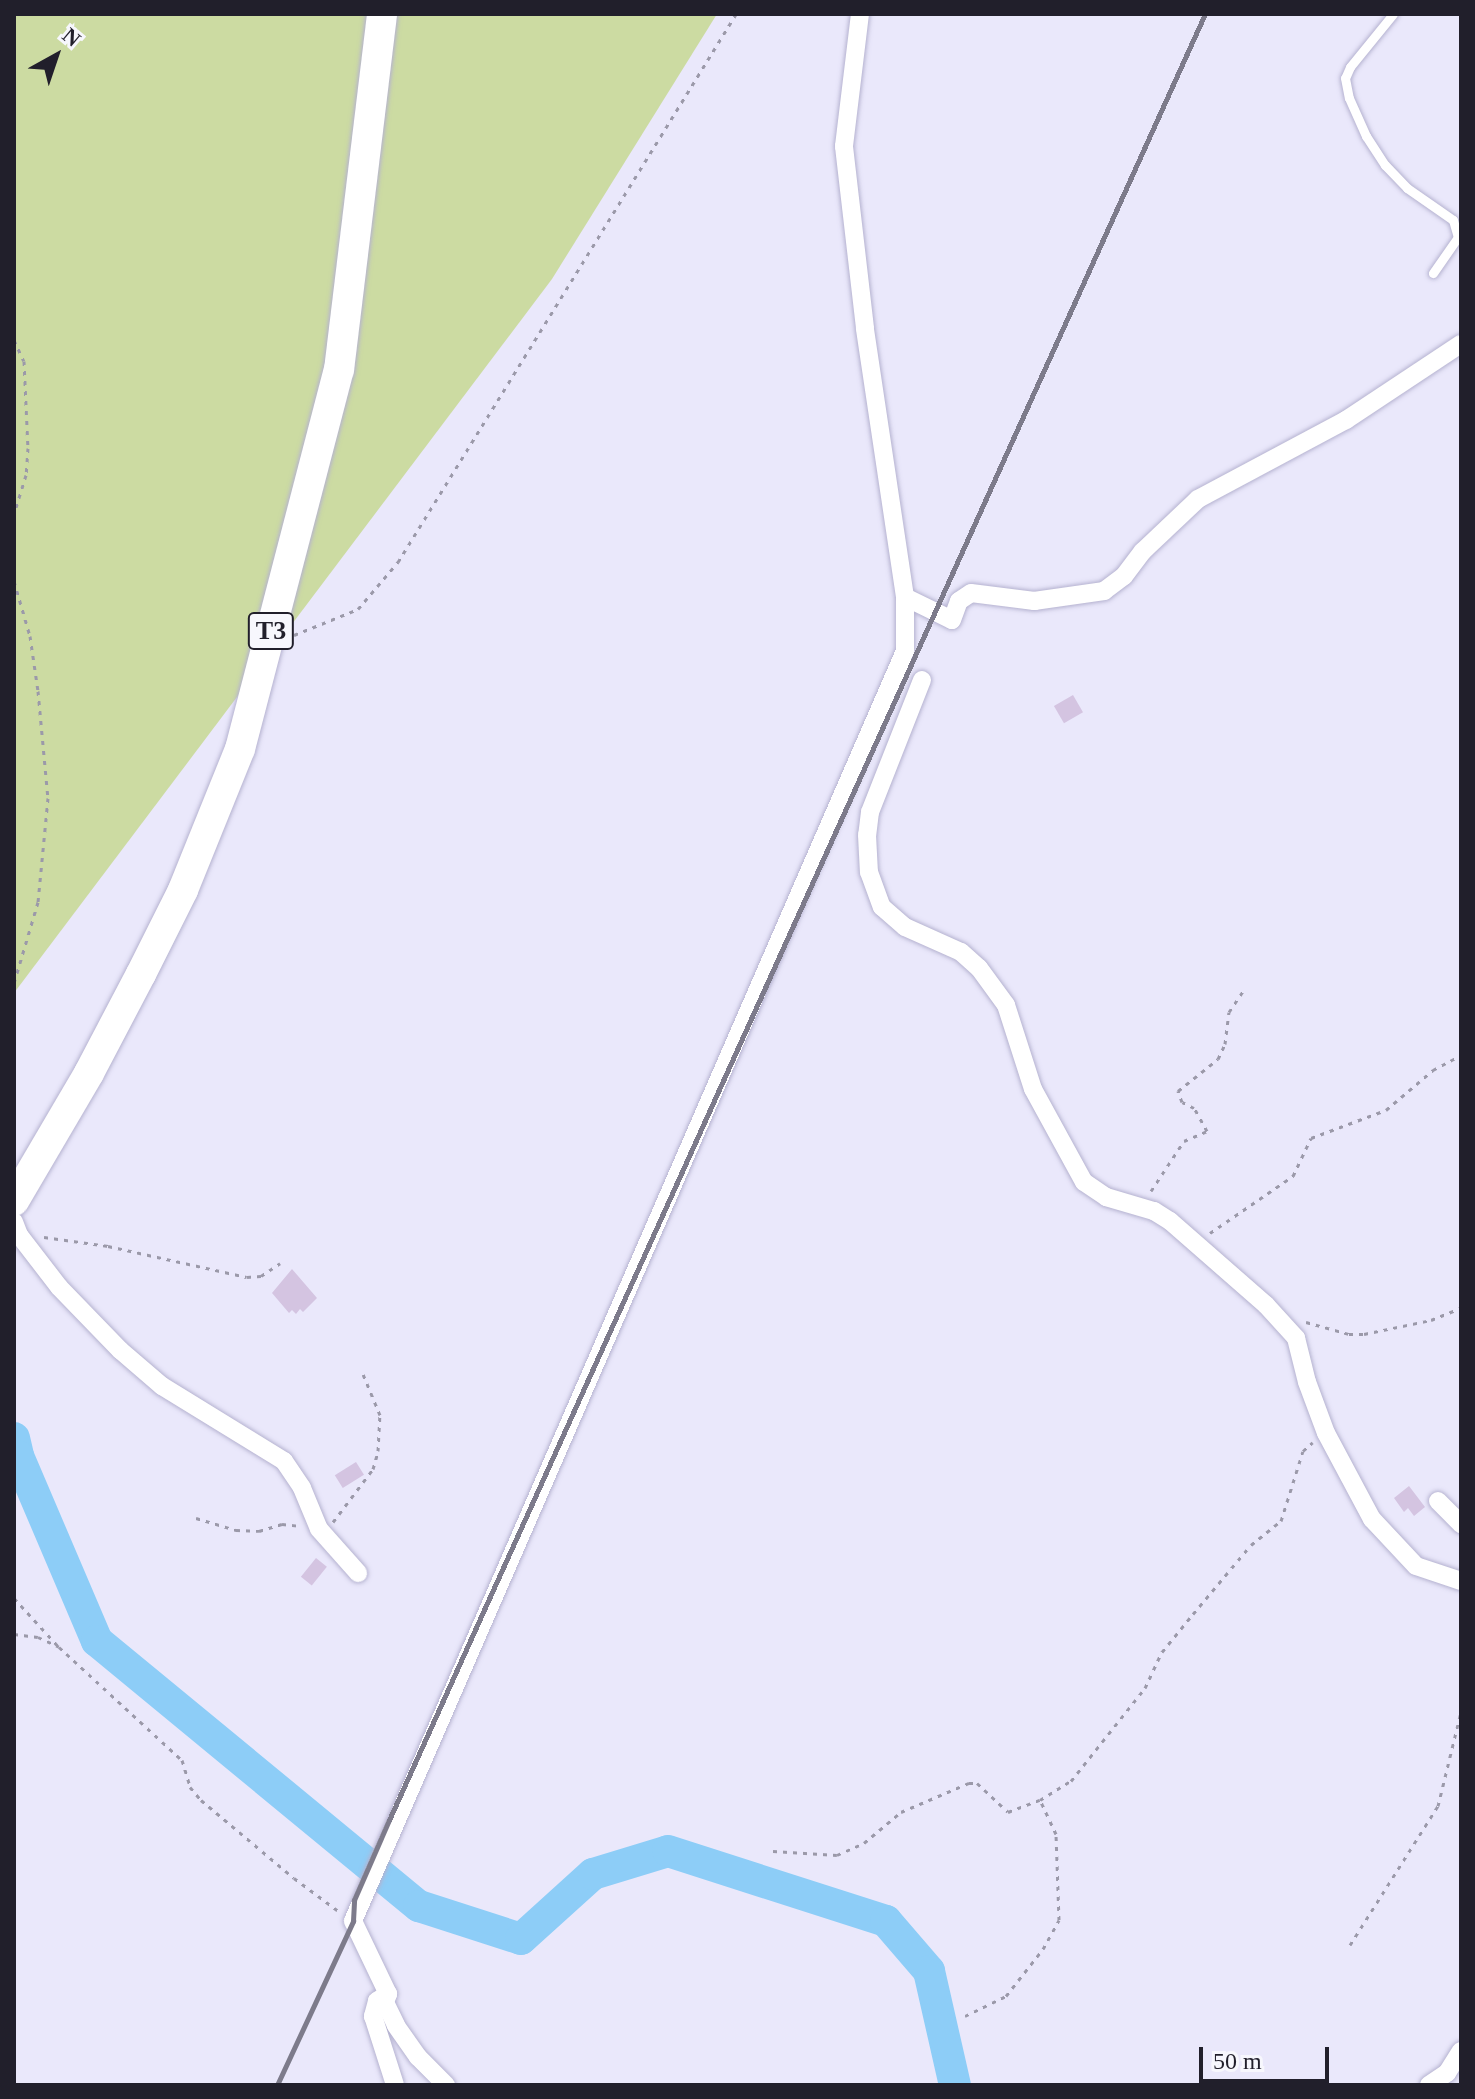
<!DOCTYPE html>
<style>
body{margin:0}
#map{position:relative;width:1475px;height:2099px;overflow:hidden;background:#eae8fb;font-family:"Times New Roman",serif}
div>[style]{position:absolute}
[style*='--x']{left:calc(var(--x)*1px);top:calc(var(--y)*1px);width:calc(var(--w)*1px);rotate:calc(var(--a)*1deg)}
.green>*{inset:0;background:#ccdba2}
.river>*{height:32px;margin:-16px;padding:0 16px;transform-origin:16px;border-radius:16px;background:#8dcdf7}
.building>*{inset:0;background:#d4c4e1;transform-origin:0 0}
.path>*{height:3px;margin-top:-1.5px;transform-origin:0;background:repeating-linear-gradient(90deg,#9b99a9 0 4px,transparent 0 10px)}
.roads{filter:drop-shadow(0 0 2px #b5b2d0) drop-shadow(0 0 2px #b5b2d0)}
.service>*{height:9px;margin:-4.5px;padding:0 4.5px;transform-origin:4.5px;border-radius:4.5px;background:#fff}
.minor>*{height:18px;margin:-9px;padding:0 9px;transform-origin:9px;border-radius:9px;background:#fff}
.trunk>*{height:30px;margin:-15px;padding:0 15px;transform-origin:15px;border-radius:15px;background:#fff}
.rail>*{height:5px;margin:-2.5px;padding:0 2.5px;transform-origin:2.5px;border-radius:2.5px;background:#7d7b8b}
span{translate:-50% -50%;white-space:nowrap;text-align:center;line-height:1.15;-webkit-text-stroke:6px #f7f7fd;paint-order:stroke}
.shield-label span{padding:2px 6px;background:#f7f7fd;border:2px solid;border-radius:6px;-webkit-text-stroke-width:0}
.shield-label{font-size:26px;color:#211f2b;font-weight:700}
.frame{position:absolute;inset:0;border:16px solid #211f2b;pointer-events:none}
.north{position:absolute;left:16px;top:16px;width:80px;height:80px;-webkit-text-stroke:6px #f7f7fd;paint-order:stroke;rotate:40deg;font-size:22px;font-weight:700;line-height:32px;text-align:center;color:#211f2b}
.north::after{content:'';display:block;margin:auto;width:28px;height:36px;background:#211f2b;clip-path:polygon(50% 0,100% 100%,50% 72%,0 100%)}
.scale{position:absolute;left:1199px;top:2047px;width:130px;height:36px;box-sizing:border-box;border:4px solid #211f2b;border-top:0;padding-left:10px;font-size:24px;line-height:28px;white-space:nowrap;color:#211f2b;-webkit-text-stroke:6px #f7f7fd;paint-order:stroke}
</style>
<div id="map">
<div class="green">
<i style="clip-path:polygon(14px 14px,717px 14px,552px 279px,14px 993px)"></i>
</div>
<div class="river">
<i style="--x:14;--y:1438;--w:18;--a:77"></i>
<i style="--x:18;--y:1456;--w:201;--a:66.9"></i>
<i style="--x:97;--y:1641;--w:417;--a:39.5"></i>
<i style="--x:419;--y:1906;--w:107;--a:17.9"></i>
<i style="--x:521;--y:1939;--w:97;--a:-42.1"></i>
<i style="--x:593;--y:1874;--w:78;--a:-17"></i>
<i style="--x:668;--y:1851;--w:229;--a:17.8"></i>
<i style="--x:886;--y:1921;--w:66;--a:49.3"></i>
<i style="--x:929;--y:1971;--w:117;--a:77.2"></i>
</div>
<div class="building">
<i style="left:1073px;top:695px;width:20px;height:22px;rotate:60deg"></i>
<i style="clip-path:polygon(292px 1269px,317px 1298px,303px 1312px,300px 1309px,296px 1314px,292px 1310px,289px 1313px,272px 1293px)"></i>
<i style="left:356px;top:1462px;width:15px;height:25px;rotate:58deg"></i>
<i style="clip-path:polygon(1409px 1486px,1425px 1507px,1414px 1516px,1408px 1508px,1404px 1512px,1394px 1498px)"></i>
<i style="left:316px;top:1558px;width:14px;height:24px;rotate:39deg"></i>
</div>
<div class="path">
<i style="--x:14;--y:340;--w:23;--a:65"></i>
<i style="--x:24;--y:361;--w:87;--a:87.4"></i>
<i style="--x:28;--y:448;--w:27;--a:94"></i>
<i style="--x:26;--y:475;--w:41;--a:107.1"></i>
<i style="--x:14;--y:581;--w:57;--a:73.8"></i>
<i style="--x:30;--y:636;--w:56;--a:81.7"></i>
<i style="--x:38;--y:691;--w:107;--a:84.7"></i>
<i style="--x:48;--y:798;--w:104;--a:95.5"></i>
<i style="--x:38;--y:902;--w:84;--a:106.5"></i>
<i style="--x:294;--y:635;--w:69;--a:-22.1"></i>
<i style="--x:358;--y:609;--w:62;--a:-49.6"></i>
<i style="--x:398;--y:562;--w:644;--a:-58.33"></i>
<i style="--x:1151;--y:1191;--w:60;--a:-56.6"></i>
<i style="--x:1184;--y:1141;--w:25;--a:-23"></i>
<i style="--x:1207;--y:1131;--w:26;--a:-119"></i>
<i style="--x:1194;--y:1108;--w:13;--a:-153"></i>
<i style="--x:1182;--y:1102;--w:12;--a:-110"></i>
<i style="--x:1178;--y:1091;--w:51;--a:-38.7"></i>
<i style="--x:1218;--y:1059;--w:17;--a:-65"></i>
<i style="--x:1225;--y:1044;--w:32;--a:-83"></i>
<i style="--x:1229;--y:1012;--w:25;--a:-56"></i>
<i style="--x:1210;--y:1233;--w:101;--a:-34.5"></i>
<i style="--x:1293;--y:1176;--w:42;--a:-64.7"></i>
<i style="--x:1311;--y:1138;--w:80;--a:-20.5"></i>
<i style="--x:1386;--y:1110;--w:62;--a:-40.4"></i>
<i style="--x:1433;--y:1070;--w:32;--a:-28"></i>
<i style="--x:44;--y:1237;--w:65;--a:8"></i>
<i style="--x:108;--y:1246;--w:142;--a:12.6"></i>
<i style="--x:247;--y:1277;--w:14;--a:-4"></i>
<i style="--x:261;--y:1276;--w:23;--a:-34"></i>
<i style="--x:1306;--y:1322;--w:45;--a:15.6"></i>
<i style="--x:1349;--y:1334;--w:15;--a:0"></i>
<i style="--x:1364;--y:1334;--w:68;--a:-11.8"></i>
<i style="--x:1431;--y:1320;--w:32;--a:-22"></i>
<i style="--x:196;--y:1518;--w:42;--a:16.7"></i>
<i style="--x:236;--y:1530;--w:23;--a:2"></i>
<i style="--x:259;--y:1531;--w:24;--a:-17"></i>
<i style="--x:282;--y:1524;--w:18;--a:6"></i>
<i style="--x:333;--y:1522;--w:66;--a:-53"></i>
<i style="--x:373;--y:1469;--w:19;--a:-74"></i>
<i style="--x:378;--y:1451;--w:36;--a:-87"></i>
<i style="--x:380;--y:1415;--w:44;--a:-112.5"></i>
<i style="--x:14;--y:1598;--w:64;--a:47.5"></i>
<i style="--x:14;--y:1634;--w:24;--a:7"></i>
<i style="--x:38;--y:1637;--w:23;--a:25"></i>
<i style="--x:59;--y:1647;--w:167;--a:42.6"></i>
<i style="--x:182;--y:1760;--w:28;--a:73"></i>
<i style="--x:190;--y:1787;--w:17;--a:50"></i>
<i style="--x:201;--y:1800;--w:121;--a:40"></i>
<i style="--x:294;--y:1878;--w:54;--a:36.7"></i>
<i style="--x:773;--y:1851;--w:64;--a:3.6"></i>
<i style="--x:837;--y:1855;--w:30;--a:-24"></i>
<i style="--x:864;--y:1843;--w:48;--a:-40"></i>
<i style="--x:901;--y:1812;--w:74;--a:-23.1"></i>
<i style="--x:969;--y:1783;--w:8;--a:0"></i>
<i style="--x:977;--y:1783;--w:42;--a:43.1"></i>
<i style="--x:1008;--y:1812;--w:34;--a:-21"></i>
<i style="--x:1040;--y:1800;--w:36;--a:-32"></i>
<i style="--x:1071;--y:1781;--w:119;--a:-51.5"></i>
<i style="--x:1145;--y:1688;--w:40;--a:-65"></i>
<i style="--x:1162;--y:1652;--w:49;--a:-50.8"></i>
<i style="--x:1193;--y:1614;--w:90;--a:-50"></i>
<i style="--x:1251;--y:1545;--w:38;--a:-39"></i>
<i style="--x:1281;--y:1521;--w:73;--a:-72.6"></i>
<i style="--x:1303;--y:1451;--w:13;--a:-42"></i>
<i style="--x:1350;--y:1945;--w:165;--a:-57.7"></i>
<i style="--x:1438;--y:1806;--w:97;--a:-76.3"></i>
<i style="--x:965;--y:2016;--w:46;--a:-26"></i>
<i style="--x:1006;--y:1996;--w:60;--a:-51.8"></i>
<i style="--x:1043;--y:1949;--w:33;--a:-61"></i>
<i style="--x:1059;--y:1920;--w:86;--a:-92"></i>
<i style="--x:1056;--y:1834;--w:38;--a:-115"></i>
</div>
<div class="roads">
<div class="service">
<i style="--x:1393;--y:14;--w:68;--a:129.1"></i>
<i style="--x:1350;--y:67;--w:12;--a:114"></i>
<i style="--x:1345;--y:78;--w:20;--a:79"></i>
<i style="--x:1349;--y:98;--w:42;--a:65.9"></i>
<i style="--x:1366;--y:136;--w:35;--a:57"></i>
<i style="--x:1385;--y:165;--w:32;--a:46"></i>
<i style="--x:1407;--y:188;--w:56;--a:34.8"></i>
<i style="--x:1453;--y:220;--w:18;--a:74"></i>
<i style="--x:1458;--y:237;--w:44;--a:124.8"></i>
</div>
<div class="minor">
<i style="--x:905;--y:597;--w:52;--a:26.1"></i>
<i style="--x:952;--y:620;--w:20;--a:-70"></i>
<i style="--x:959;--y:601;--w:14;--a:-34"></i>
<i style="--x:971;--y:593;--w:64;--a:7.2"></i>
<i style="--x:1034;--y:601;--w:71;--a:-8.1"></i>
<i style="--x:1104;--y:591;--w:25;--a:-37"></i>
<i style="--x:1124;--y:576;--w:31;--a:-53"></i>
<i style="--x:1143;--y:551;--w:76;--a:-43.4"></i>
<i style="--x:1198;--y:499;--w:168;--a:-28.1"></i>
<i style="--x:1346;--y:420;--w:138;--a:-33.5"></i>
<i style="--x:922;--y:680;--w:142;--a:111.5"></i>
<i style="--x:870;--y:812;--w:23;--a:97"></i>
<i style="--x:867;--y:835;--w:37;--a:87"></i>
<i style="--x:869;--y:872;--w:37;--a:70"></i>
<i style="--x:882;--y:907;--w:30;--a:41"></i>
<i style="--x:905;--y:927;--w:61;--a:24.1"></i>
<i style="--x:961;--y:952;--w:24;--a:42"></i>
<i style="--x:979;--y:968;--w:46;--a:53.9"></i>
<i style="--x:1006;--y:1005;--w:88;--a:72.2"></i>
<i style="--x:1033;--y:1089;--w:106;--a:61.3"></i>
<i style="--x:1084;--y:1182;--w:27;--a:34"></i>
<i style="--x:1106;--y:1197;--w:50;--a:16.3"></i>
<i style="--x:1154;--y:1211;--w:19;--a:32"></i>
<i style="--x:1170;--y:1221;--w:128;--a:41.2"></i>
<i style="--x:1266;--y:1305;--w:45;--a:47.7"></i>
<i style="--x:1296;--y:1338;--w:45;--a:76"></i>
<i style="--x:1307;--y:1382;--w:54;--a:69.6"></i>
<i style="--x:1326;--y:1433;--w:98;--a:61.9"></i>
<i style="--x:1372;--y:1519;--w:64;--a:46.9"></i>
<i style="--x:1416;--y:1566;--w:47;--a:18.4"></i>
<i style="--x:14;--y:1222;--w:14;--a:69"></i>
<i style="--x:19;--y:1235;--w:66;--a:52.4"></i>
<i style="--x:59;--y:1287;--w:88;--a:45.9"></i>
<i style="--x:120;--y:1350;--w:55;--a:40.6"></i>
<i style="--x:162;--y:1386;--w:143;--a:31.6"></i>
<i style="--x:284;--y:1461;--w:32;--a:56"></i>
<i style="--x:302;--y:1488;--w:44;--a:67.5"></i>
<i style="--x:319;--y:1529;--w:59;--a:48.4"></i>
<i style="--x:1438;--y:1501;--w:33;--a:45"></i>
<i style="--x:388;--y:1994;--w:13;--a:148"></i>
<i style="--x:377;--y:2001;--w:16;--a:105"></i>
<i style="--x:373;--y:2016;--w:72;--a:72.3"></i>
<i style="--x:446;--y:2085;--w:40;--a:-135"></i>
<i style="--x:418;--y:2057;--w:39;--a:-125"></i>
<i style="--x:396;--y:2025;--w:25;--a:-116"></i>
<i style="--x:385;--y:2002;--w:9;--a:-69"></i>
<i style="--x:388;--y:1994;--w:81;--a:-115.6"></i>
<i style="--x:353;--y:1921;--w:1385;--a:-66.51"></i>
<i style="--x:905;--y:651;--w:54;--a:-90"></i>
<i style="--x:905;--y:597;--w:272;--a:-98.5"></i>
<i style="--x:865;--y:328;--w:183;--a:-96.6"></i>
<i style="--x:844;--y:146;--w:133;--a:-83.1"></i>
<i style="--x:1429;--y:2085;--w:22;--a:-34"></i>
<i style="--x:1447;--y:2073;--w:26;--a:-58"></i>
</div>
<div class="trunk">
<i style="--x:14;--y:1201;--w:148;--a:-59.6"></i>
<i style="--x:89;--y:1073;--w:112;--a:-62.3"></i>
<i style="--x:141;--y:974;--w:94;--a:-63.4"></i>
<i style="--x:183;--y:890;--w:152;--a:-68"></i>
<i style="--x:240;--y:749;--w:392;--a:-75.4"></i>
<i style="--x:339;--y:370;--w:359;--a:-83.1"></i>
</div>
</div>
<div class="rail">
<i style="--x:277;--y:2085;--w:181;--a:-65.1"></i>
<i style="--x:353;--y:1921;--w:21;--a:-87"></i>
<i style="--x:354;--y:1900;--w:87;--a:-66.4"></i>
<i style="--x:389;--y:1820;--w:1982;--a:-65.69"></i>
</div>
<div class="shield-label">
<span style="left:271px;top:631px">T3</span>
</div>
<div class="frame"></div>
<div class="north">N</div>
<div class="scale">50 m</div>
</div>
